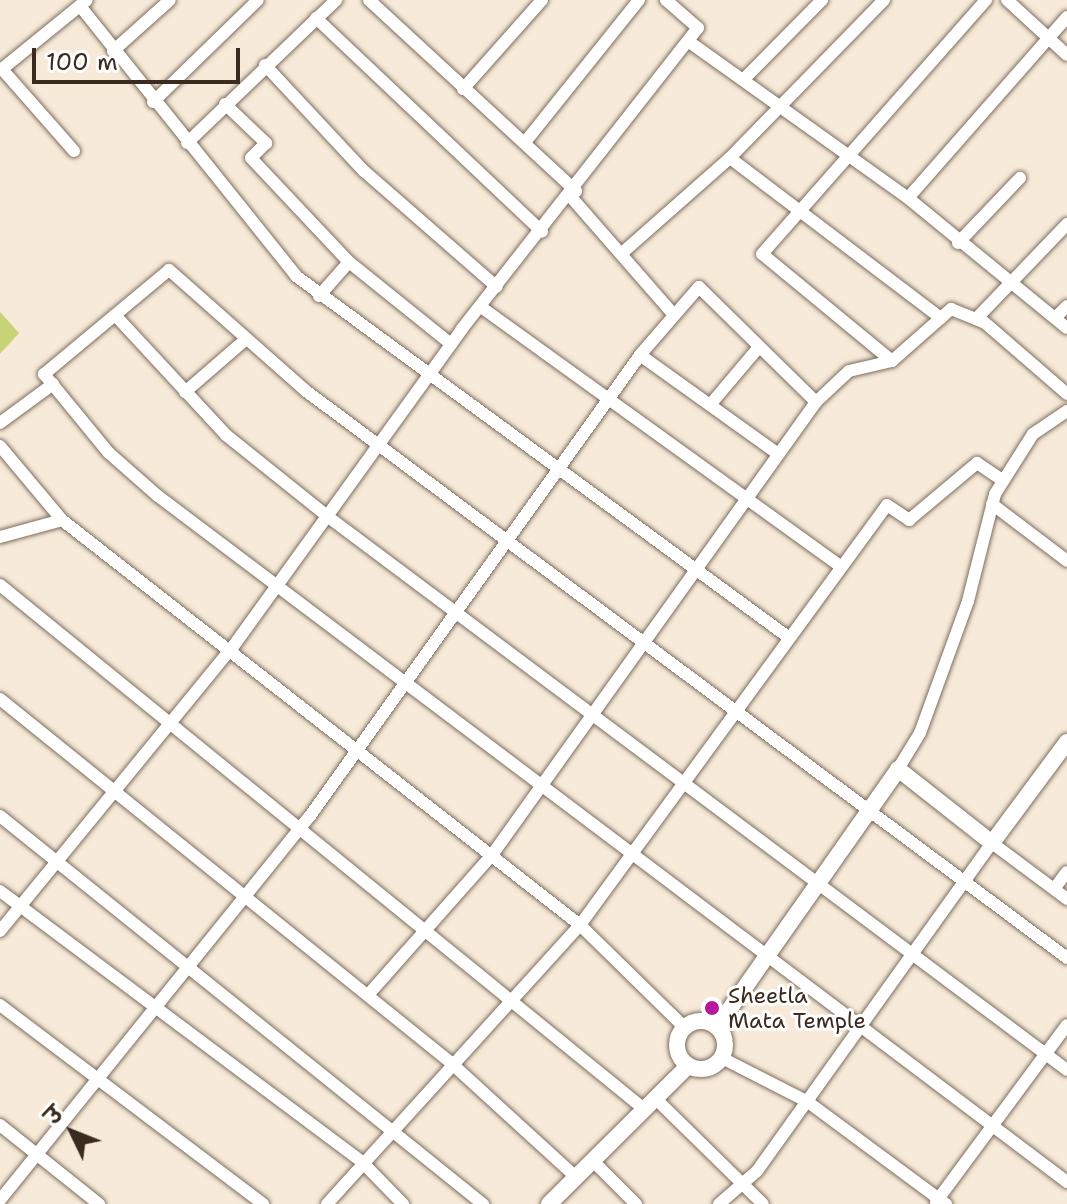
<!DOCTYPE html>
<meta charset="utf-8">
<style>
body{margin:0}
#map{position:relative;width:1067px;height:1204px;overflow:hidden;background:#f7ead8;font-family:"Shantell Sans","Playpen Sans Deva",sans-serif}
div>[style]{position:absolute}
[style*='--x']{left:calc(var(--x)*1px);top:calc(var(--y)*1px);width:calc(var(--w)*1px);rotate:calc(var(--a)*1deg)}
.green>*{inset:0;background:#c7d475}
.roads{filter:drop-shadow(0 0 2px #7d6d5f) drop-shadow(0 0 2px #7d6d5f)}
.minor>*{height:12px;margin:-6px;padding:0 6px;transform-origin:6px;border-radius:6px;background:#fff}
.tertiary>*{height:16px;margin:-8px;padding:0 8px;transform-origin:8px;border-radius:8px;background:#fff}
.tertiary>.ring{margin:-8px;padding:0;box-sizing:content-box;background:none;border:16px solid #fff;border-radius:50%}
.dots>*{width:22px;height:22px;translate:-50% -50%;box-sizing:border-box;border:4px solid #fff;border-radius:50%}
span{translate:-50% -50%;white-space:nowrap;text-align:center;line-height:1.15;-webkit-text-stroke:6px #fff;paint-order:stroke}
.poi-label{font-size:22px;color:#3b2a1e}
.left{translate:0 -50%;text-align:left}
.north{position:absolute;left:32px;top:1092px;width:80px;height:80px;-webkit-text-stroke:6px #fff;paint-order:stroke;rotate:313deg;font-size:22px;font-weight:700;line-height:32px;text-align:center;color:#3b2a1e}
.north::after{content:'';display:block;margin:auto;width:28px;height:36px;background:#3b2a1e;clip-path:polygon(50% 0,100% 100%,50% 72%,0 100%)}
.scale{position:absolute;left:32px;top:48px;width:208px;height:36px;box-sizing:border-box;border:4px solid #3b2a1e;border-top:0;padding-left:10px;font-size:24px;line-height:28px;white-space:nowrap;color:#3b2a1e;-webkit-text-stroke:6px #fff;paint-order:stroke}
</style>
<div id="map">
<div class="green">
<i style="clip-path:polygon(0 312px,19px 333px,0 354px)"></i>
</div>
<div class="roads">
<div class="minor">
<i style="--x:369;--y:0;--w:282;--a:42.7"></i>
<i style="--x:884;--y:0;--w:221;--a:134.3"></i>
<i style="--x:730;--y:158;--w:265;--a:37.2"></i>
<i style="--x:1007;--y:0;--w:81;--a:42.5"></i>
<i style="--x:80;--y:6;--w:346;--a:51.3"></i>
<i style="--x:296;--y:276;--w:610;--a:36.27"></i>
<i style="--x:316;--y:18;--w:311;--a:43.4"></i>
<i style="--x:688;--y:41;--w:270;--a:35.5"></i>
<i style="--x:908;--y:198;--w:205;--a:39.3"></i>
<i style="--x:113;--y:51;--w:76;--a:-41.8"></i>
<i style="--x:265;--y:65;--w:145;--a:47"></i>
<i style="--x:364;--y:171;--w:176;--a:41.1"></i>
<i style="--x:745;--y:78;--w:110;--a:-45.4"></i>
<i style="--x:463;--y:89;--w:119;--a:-48.4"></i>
<i style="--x:153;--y:102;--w:146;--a:-44.2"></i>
<i style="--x:225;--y:104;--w:57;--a:43.6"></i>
<i style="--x:266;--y:143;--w:21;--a:135"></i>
<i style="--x:251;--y:158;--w:143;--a:46.7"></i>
<i style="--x:349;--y:262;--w:131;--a:38.8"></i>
<i style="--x:526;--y:141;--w:181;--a:-51.3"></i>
<i style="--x:187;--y:143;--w:207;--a:-43.8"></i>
<i style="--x:74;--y:151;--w:109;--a:-131.3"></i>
<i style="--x:2;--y:69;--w:109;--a:-39.1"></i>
<i style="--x:571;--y:197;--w:155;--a:48.9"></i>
<i style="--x:908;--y:198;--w:241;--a:-48.7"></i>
<i style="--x:958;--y:243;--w:90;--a:-46.4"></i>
<i style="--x:621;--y:254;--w:145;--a:-41.4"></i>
<i style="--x:319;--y:296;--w:45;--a:-48.6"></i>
<i style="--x:481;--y:307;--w:443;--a:35.8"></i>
<i style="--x:115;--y:315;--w:163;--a:47.2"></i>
<i style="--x:226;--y:435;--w:129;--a:38.7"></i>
<i style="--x:327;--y:516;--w:924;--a:36.82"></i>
<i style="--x:1055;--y:318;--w:17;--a:-45"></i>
<i style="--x:976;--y:319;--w:132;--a:-46.2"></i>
<i style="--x:640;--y:355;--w:168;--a:35.6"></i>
<i style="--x:892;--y:361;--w:79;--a:-41.4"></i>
<i style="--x:951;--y:309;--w:35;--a:22"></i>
<i style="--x:984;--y:322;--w:110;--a:40.9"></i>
<i style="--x:185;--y:392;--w:79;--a:-40.9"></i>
<i style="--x:710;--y:405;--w:76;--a:-49.8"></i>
<i style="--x:0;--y:423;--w:66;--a:-36.3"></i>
<i style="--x:0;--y:446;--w:97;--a:50"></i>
<i style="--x:992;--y:504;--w:94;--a:37.2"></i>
<i style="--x:0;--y:537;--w:64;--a:-15.3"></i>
<i style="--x:62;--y:520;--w:658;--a:38.02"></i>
<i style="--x:580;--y:925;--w:147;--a:44.4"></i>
<i style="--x:0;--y:585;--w:830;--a:39.13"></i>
<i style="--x:0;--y:699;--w:578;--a:38.89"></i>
<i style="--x:450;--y:1062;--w:171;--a:42.4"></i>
<i style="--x:898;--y:769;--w:42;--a:-58.6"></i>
<i style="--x:920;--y:733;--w:140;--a:-70"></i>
<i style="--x:968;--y:601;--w:110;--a:-75.8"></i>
<i style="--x:995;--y:494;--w:71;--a:-57.7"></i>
<i style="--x:1033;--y:434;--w:41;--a:-34.1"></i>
<i style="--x:0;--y:816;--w:620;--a:38.78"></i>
<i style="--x:1054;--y:889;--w:21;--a:-53"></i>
<i style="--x:0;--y:891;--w:452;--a:36.8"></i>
<i style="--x:362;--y:1162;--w:59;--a:45.7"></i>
<i style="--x:0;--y:931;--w:366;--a:-50.7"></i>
<i style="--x:232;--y:648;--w:392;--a:-54.2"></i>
<i style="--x:461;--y:330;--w:384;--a:-51.9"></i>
<i style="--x:698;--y:28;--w:43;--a:-138.8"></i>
<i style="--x:1067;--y:958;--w:949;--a:-143.31"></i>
<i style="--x:306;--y:391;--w:183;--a:-138.5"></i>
<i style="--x:169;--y:270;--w:163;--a:140.2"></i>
<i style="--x:44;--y:374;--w:102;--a:50.6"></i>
<i style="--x:109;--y:453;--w:65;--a:41.3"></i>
<i style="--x:158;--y:496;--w:1139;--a:37.04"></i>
<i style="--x:368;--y:995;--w:187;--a:-48.5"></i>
<i style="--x:492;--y:855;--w:557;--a:-54.43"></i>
<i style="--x:816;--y:402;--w:45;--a:-43.2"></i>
<i style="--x:849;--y:371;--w:44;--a:-13.1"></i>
<i style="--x:892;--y:361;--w:168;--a:-140.5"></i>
<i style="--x:762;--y:254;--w:339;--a:-48.6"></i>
<i style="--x:0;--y:1005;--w:330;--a:37.1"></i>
<i style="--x:722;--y:1058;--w:97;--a:27.1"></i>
<i style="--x:808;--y:1102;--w:172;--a:36.5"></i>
<i style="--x:655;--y:1098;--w:151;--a:44.5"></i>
<i style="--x:0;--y:1125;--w:127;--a:38.6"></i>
<i style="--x:593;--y:1161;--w:61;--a:45"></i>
<i style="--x:0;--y:1200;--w:494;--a:-51.1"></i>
<i style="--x:310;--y:816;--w:567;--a:-54.4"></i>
<i style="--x:640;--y:355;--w:90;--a:-49.1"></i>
<i style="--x:699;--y:287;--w:164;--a:44.5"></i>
<i style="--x:936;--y:1202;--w:220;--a:-53.5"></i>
<i style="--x:327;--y:1204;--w:377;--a:-47.8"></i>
<i style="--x:580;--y:925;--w:520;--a:-53.83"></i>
<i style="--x:887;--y:505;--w:27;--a:34"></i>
<i style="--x:909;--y:520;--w:89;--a:-40"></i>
<i style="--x:977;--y:463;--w:30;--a:34"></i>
<i style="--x:719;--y:1204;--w:50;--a:-41"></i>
<i style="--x:757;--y:1171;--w:403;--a:-54.4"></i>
<i style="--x:992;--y:843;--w:94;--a:36.7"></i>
</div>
<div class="tertiary">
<i class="ring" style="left:677px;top:1021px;width:32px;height:32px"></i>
<i style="--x:717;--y:1027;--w:315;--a:-54.9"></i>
<i style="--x:898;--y:769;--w:120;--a:38.2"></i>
<i style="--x:992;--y:843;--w:126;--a:-53.4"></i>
<i style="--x:549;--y:1204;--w:196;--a:-44.8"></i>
</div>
</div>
<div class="dots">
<i style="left:712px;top:1008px;background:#b5179e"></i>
</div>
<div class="poi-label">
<span class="left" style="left:728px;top:1008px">Sheetla<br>Mata Temple</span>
</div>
<div class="north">उ</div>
<div class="scale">100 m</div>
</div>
